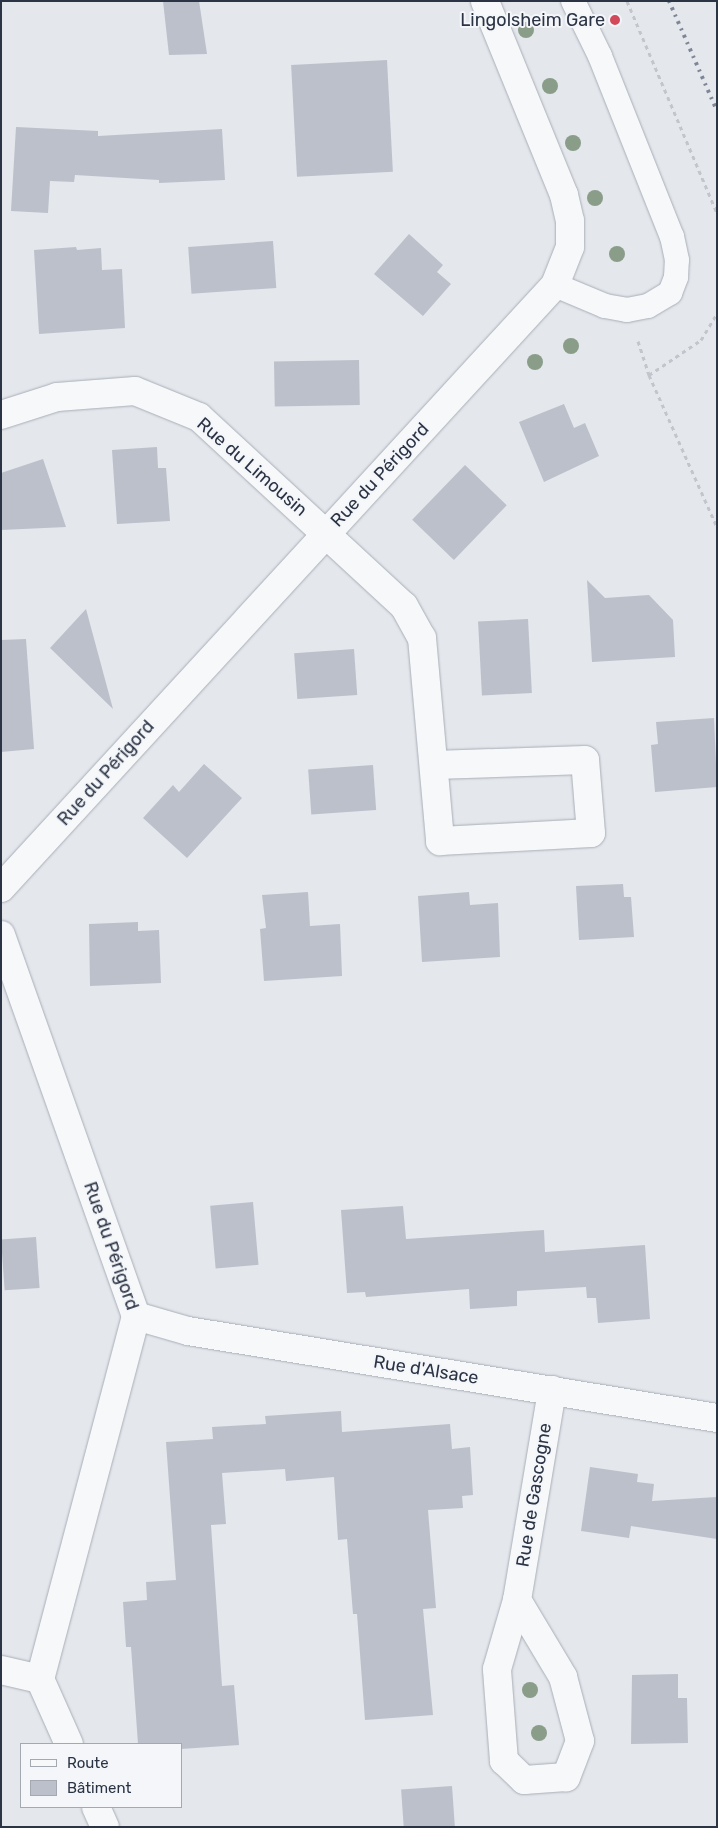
<!DOCTYPE html>
<meta charset="utf-8">
<style>
body{margin:0}
#map{position:relative;width:718px;height:1828px;overflow:hidden;background:#e4e7ec;font-family:Rubik,sans-serif}
div>[style]{position:absolute}
[style*='--x']{left:calc(var(--x)*1px);top:calc(var(--y)*1px);width:calc(var(--w)*1px);rotate:calc(var(--a)*1deg)}
.building>*{inset:0;background:#bbc0ca;transform-origin:0 0}
.path>*{height:3px;margin-top:-1.5px;transform-origin:0;background:repeating-linear-gradient(90deg,#c2c5cb 0 4px,transparent 0 8px)}
.roads{filter:drop-shadow(0 0 1px #a9aeb7) drop-shadow(0 0 1px #a9aeb7)}
.service>*{height:24px;margin:-12px;padding:0 12px;transform-origin:12px;border-radius:12px;background:#f7f8fa}
.minor>*{height:28px;margin:-14px;padding:0 14px;transform-origin:14px;border-radius:14px;background:#f7f8fa}
.rail>*{height:4px;margin-top:-2px;transform-origin:0;background:repeating-linear-gradient(90deg,#7d8696 0 2.5px,transparent 0 7.5px)}
.trees>*{width:16px;height:16px;margin:-8px;border-radius:50%;background:#899d89}
.dots>*{width:14px;height:14px;translate:-50% -50%;box-sizing:border-box;border:2px solid #f4f6f9;border-radius:50%}
span{translate:-50% -50%;white-space:nowrap;text-align:center;line-height:1.15;-webkit-text-stroke:4px #f4f6f9;paint-order:stroke}
.poi-label{font-size:18px;color:#2b3445}
.right{translate:-100% -50%;text-align:right}
.street-label{font-size:18px;color:#2b3445}
.frame{position:absolute;inset:0;border:2px solid #2b3445;pointer-events:none}
.legend{position:absolute;left:20px;top:1743px;width:162px;height:65px;box-sizing:border-box;background:#f4f6f9;border:1px solid #a4a8b1;margin:0;padding:6px 9px;list-style:none;font-size:15px;color:#2b3445}
.legend li{display:flex;align-items:center;gap:10px;height:25px}
.legend b{width:25px;border:1px solid #a4a8b1}
</style>
<div id="map">
<div class="building">
<i style="clip-path:polygon(163px 1px,199px 1px,207px 54px,169px 55px)"></i>
<i style="left:387px;top:60px;width:112px;height:96px;rotate:87deg"></i>
<i style="clip-path:polygon(16px 127px,98px 131px,98px 136px,222px 129px,225px 180px,159px 183px,159px 180px,75px 175px,74px 182px,50px 181px,48px 213px,11px 211px)"></i>
<i style="clip-path:polygon(409px 234px,443px 265px,437px 272px,451px 284px,423px 316px,374px 274px)"></i>
<i style="left:273px;top:241px;width:47px;height:85px;rotate:86deg"></i>
<i style="clip-path:polygon(76px 247px,77px 250px,101px 248px,102px 270px,122px 269px,125px 328px,39px 334px,34px 250px)"></i>
<i style="left:359px;top:360px;width:45px;height:85px;rotate:89deg"></i>
<i style="clip-path:polygon(564px 404px,574px 428px,585px 423px,599px 456px,544px 482px,519px 422px)"></i>
<i style="clip-path:polygon(157px 447px,158px 468px,166px 468px,170px 521px,117px 524px,112px 450px)"></i>
<i style="clip-path:polygon(43px 459px,66px 527px,1px 530px,1px 473px)"></i>
<i style="left:465px;top:465px;width:58px;height:76px;rotate:44deg"></i>
<i style="clip-path:polygon(587px 580px,605px 598px,649px 595px,673px 620px,675px 657px,592px 662px)"></i>
<i style="clip-path:polygon(86px 609px,113px 709px,50px 648px)"></i>
<i style="left:528px;top:619px;width:74px;height:50px;rotate:87deg"></i>
<i style="clip-path:polygon(26px 639px,34px 749px,1px 752px,1px 640px)"></i>
<i style="left:354px;top:649px;width:46px;height:60px;rotate:86deg"></i>
<i style="clip-path:polygon(714px 718px,717px 787px,655px 792px,651px 745px,658px 744px,656px 722px)"></i>
<i style="clip-path:polygon(204px 764px,242px 798px,187px 858px,143px 818px,173px 785px,179px 792px)"></i>
<i style="left:373px;top:765px;width:45px;height:65px;rotate:86deg"></i>
<i style="clip-path:polygon(623px 884px,624px 897px,631px 897px,634px 937px,579px 940px,576px 886px)"></i>
<i style="clip-path:polygon(308px 892px,310px 926px,340px 924px,342px 976px,264px 981px,260px 929px,266px 928px,262px 895px)"></i>
<i style="clip-path:polygon(469px 892px,470px 905px,498px 903px,500px 957px,422px 962px,418px 896px)"></i>
<i style="clip-path:polygon(138px 922px,138px 931px,159px 930px,161px 983px,90px 986px,89px 924px)"></i>
<i style="left:253px;top:1202px;width:63px;height:43px;rotate:85deg"></i>
<i style="clip-path:polygon(403px 1206px,406px 1239px,544px 1230px,545px 1252px,645px 1245px,650px 1319px,598px 1323px,596px 1298px,587px 1298px,586px 1287px,517px 1291px,517px 1306px,470px 1309px,469px 1289px,366px 1297px,365px 1292px,347px 1293px,341px 1210px)"></i>
<i style="left:36px;top:1237px;width:51px;height:35px;rotate:86deg"></i>
<i style="clip-path:polygon(341px 1411px,342px 1432px,450px 1424px,452px 1449px,470px 1447px,473px 1495px,462px 1496px,463px 1508px,428px 1510px,436px 1608px,423px 1609px,433px 1715px,365px 1720px,357px 1614px,353px 1614px,347px 1539px,338px 1540px,334px 1477px,286px 1481px,285px 1469px,222px 1473px,226px 1524px,211px 1525px,222px 1686px,234px 1685px,239px 1745px,181px 1749px,181px 1744px,138px 1744px,131px 1647px,126px 1647px,123px 1602px,147px 1600px,146px 1582px,176px 1580px,166px 1442px,213px 1439px,212px 1427px,266px 1424px,265px 1416px)"></i>
<i style="clip-path:polygon(590px 1467px,638px 1474px,637px 1482px,654px 1484px,652px 1501px,717px 1497px,717px 1539px,631px 1526px,629px 1538px,581px 1531px)"></i>
<i style="clip-path:polygon(678px 1674px,678px 1698px,687px 1698px,688px 1743px,631px 1744px,632px 1675px)"></i>
<i style="left:452px;top:1786px;width:41px;height:51px;rotate:86deg"></i>
</div>
<div class="path">
<i style="--x:627;--y:1;--w:230;--a:67"></i>
<i style="--x:638;--y:341;--w:36;--a:72"></i>
<i style="--x:649;--y:375;--w:167;--a:65.9"></i>
<i style="--x:649;--y:375;--w:63;--a:-33.9"></i>
<i style="--x:701;--y:340;--w:31;--a:-59"></i>
</div>
<div class="roads">
<div class="service">
<i style="--x:555;--y:285;--w:54;--a:22.8"></i>
<i style="--x:605;--y:306;--w:22;--a:10"></i>
<i style="--x:627;--y:310;--w:21;--a:-11"></i>
<i style="--x:648;--y:306;--w:26;--a:-31"></i>
<i style="--x:670;--y:293;--w:17;--a:-69"></i>
<i style="--x:676;--y:277;--w:17;--a:-87"></i>
<i style="--x:677;--y:260;--w:24;--a:-102"></i>
<i style="--x:672;--y:237;--w:195;--a:-111.7"></i>
<i style="--x:600;--y:56;--w:61;--a:-116.1"></i>
</div>
<div class="minor">
<i style="--x:1;--y:415;--w:59;--a:-17.8"></i>
<i style="--x:57;--y:397;--w:78;--a:-4.4"></i>
<i style="--x:135;--y:391;--w:69;--a:22.1"></i>
<i style="--x:199;--y:417;--w:279;--a:42.7"></i>
<i style="--x:404;--y:606;--w:37;--a:61"></i>
<i style="--x:422;--y:638;--w:204;--a:84.9"></i>
<i style="--x:440;--y:841;--w:151;--a:-3"></i>
<i style="--x:591;--y:833;--w:73;--a:-94.7"></i>
<i style="--x:585;--y:760;--w:151;--a:178.1"></i>
<i style="--x:1;--y:888;--w:819;--a:-47.43"></i>
<i style="--x:555;--y:285;--w:41;--a:-68.5"></i>
<i style="--x:570;--y:247;--w:26;--a:-90"></i>
<i style="--x:570;--y:221;--w:27;--a:-103"></i>
<i style="--x:564;--y:195;--w:209;--a:-112.2"></i>
<i style="--x:1;--y:935;--w:404;--a:70.5"></i>
<i style="--x:136;--y:1316;--w:375;--a:104.8"></i>
<i style="--x:136;--y:1316;--w:54;--a:16.1"></i>
<i style="--x:188;--y:1331;--w:536;--a:9.34"></i>
<i style="--x:517;--y:1600;--w:90;--a:59.1"></i>
<i style="--x:563;--y:1677;--w:66;--a:75.1"></i>
<i style="--x:580;--y:1741;--w:39;--a:111"></i>
<i style="--x:566;--y:1777;--w:42;--a:175.9"></i>
<i style="--x:524;--y:1780;--w:28;--a:-136"></i>
<i style="--x:504;--y:1761;--w:92;--a:-94.4"></i>
<i style="--x:497;--y:1669;--w:72;--a:-73.8"></i>
<i style="--x:517;--y:1600;--w:213;--a:-80.5"></i>
<i style="--x:1;--y:1670;--w:40;--a:13"></i>
<i style="--x:40;--y:1679;--w:71;--a:66"></i>
<i style="--x:96;--y:1807;--w:22;--a:66"></i>
</div>
</div>
<div class="rail">
<i style="--x:669;--y:1;--w:120;--a:66.4"></i>
</div>
<div class="trees">
<i style="left:526px;top:30px"></i>
<i style="left:550px;top:86px"></i>
<i style="left:573px;top:143px"></i>
<i style="left:595px;top:198px"></i>
<i style="left:617px;top:254px"></i>
<i style="left:571px;top:346px"></i>
<i style="left:535px;top:362px"></i>
<i style="left:530px;top:1690px"></i>
<i style="left:539px;top:1733px"></i>
</div>
<div class="dots">
<i style="left:615px;top:20px;background:#d1495b"></i>
</div>
<div class="poi-label">
<span class="right" style="left:605px;top:20px">Lingolsheim Gare</span>
</div>
<div class="street-label">
<span style="left:252px;top:467px;rotate:41deg">Rue du Limousin</span>
<span style="left:380px;top:475px;rotate:-47deg">Rue du Périgord</span>
<span style="left:106px;top:773px;rotate:-48deg">Rue du Périgord</span>
<span style="left:111px;top:1246px;rotate:71deg">Rue du Périgord</span>
<span style="left:426px;top:1370px;rotate:9deg">Rue d'Alsace</span>
<span style="left:534px;top:1495px;rotate:-81deg">Rue de Gascogne</span>
</div>
<div class="frame"></div>
<ul class="legend">
<li><b style="height:6px;background:#f7f8fa"></b>Route</li>
<li><b style="height:14px;background:#bbc0ca"></b>Bâtiment</li>
</ul>
</div>
